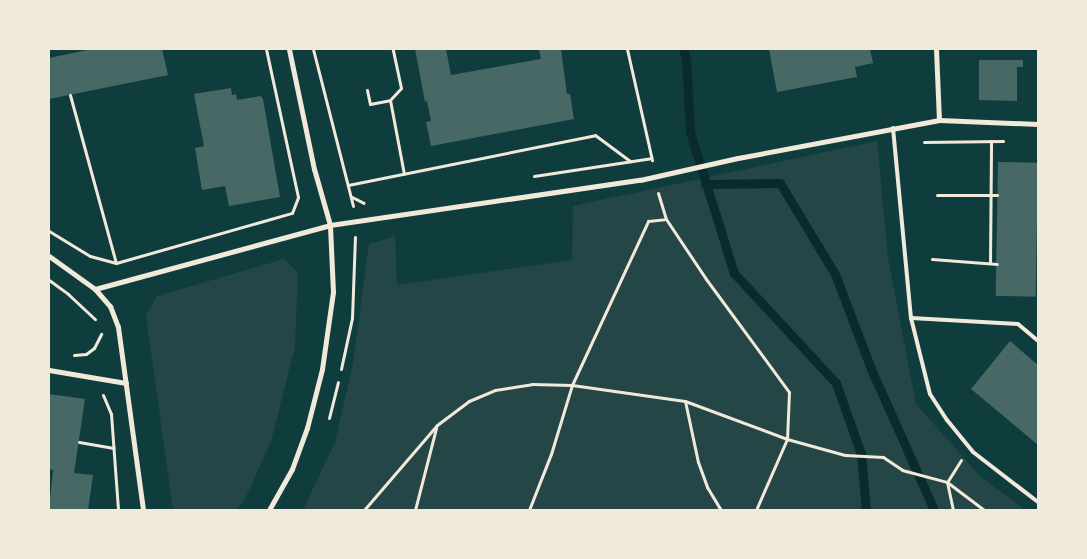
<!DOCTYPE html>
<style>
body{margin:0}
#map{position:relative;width:1087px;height:559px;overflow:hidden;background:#0f3d3e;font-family:Lora,serif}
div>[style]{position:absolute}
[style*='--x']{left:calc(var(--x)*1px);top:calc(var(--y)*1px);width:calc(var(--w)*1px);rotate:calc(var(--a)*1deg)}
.green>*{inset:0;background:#244646}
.stream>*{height:9px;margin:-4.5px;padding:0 4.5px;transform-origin:4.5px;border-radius:4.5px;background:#0a2a2b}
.building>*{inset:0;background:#486865;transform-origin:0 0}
.path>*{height:3px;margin:-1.5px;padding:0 1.5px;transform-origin:1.5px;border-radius:1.5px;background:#f1e9da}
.service>*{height:4px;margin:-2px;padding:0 2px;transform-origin:2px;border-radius:2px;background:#f1e9da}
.minor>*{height:5px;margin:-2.5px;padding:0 2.5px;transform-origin:2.5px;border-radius:2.5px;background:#f1e9da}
span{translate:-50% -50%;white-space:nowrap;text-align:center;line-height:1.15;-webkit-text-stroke:5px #f1e9da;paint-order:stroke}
.frame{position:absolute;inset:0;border:50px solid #f1e9da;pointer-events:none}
</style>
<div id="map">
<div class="green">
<i style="clip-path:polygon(877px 141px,888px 258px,916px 404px,980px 476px,1025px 510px,303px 510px,335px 442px,353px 363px,369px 244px,395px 236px,397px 285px,572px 260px,573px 206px)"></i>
<i style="clip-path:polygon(284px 259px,298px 273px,295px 347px,272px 439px,245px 499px,237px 510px,173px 510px,146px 316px,157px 296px)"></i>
</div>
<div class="stream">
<i style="--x:683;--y:49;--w:9;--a:72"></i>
<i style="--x:686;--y:58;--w:74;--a:86.9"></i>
<i style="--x:690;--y:132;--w:148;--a:72.7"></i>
<i style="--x:734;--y:273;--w:150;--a:47.2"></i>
<i style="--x:836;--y:383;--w:75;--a:70.6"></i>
<i style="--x:861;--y:454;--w:56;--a:84.9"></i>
<i style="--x:705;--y:184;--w:75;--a:-0.8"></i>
<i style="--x:780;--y:183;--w:106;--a:58.9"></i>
<i style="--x:835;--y:274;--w:102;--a:69.2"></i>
<i style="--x:871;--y:369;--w:154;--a:65.9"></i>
</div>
<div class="building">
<i style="clip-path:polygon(92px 49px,162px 49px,168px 75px,49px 99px,49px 58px)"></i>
<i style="clip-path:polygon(415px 49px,446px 49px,451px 75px,541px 59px,539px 49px,561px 49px,567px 94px,570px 94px,574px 119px,431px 146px,426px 122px,431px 121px,427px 101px,425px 102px)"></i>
<i style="clip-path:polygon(769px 49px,870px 49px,873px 63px,855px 67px,857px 77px,777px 92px)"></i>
<i style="clip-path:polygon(979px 60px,1023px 60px,1023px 67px,1017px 67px,1017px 101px,979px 100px)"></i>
<i style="clip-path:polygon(231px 88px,232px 95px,236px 94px,237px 100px,261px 96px,263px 99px,280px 197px,229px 206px,225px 186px,202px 190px,195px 148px,204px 146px,194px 94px)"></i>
<i style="left:998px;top:162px;width:40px;height:134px;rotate:1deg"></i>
<i style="clip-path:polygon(1010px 341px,1038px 365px,1038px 445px,971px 389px)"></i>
<i style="clip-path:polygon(49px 394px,85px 399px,74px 473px,93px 475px,88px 510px,49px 510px,53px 470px,49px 469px)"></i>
</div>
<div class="path">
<i style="--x:313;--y:49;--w:162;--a:75.7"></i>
<i style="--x:627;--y:49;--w:114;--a:77.3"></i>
<i style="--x:367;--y:90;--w:14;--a:78"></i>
<i style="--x:370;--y:104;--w:20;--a:-11"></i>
<i style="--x:390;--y:100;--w:75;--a:79.3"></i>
<i style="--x:70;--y:95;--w:174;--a:74.7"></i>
<i style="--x:390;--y:100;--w:16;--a:-47"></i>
<i style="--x:401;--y:88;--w:40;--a:-102"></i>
<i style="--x:924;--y:142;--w:79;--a:-0.7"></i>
<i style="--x:534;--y:176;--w:118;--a:-8.7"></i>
<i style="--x:348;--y:185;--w:252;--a:-11.4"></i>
<i style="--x:595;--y:135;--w:44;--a:36.6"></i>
<i style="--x:658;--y:193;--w:27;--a:73"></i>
<i style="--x:666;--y:219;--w:72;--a:56.3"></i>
<i style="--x:706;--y:279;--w:140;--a:53.7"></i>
<i style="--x:789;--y:392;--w:47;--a:92.4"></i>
<i style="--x:787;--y:439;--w:77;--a:113.6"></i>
<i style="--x:937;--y:195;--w:60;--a:0"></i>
<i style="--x:352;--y:197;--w:13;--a:27"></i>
<i style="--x:49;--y:231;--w:48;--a:31.4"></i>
<i style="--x:90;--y:256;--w:27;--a:15"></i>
<i style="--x:116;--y:263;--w:183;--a:-15.9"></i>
<i style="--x:292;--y:213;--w:17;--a:-69"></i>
<i style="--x:298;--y:197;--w:151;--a:-102.2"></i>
<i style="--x:932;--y:259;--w:65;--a:4.4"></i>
<i style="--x:990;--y:263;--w:122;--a:-89.5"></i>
<i style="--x:49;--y:280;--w:24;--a:36"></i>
<i style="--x:68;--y:294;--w:37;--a:43"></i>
<i style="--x:74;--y:355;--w:12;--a:-5"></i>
<i style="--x:86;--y:354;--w:10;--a:-37"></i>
<i style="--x:94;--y:348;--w:16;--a:-63"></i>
<i style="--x:341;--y:369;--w:52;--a:-77.8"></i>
<i style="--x:352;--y:318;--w:81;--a:-87.9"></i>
<i style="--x:103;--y:395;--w:21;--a:67"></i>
<i style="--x:111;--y:414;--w:96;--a:85.8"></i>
<i style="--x:685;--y:401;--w:62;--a:78"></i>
<i style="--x:698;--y:462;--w:27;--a:70"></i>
<i style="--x:707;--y:487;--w:27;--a:59"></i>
<i style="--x:329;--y:418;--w:37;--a:-76"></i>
<i style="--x:79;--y:442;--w:35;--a:10"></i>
<i style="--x:961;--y:460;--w:26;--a:122"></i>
<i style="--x:947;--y:482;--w:46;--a:37.1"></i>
<i style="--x:364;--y:510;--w:112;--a:-49.3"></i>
<i style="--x:437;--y:425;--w:40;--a:-37"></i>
<i style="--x:469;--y:401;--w:28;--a:-23"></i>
<i style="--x:495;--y:390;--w:37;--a:-9"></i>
<i style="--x:532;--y:384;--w:40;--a:1.4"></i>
<i style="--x:572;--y:385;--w:181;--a:-65.1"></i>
<i style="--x:648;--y:221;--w:18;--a:-6"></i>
<i style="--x:415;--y:510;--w:85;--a:-75.6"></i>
<i style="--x:529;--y:510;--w:60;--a:-68.6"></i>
<i style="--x:551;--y:454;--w:72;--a:-73.1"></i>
<i style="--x:572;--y:385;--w:114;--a:8.1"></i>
<i style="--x:685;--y:401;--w:109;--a:20.4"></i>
<i style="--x:787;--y:439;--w:60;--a:15.4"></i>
<i style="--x:845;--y:455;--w:38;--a:3"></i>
<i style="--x:883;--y:457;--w:23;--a:34"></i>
<i style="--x:902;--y:470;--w:47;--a:14.9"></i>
<i style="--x:947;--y:482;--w:29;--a:78"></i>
</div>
<div class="service">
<i style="--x:893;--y:128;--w:191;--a:84.6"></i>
<i style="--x:911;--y:318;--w:78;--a:76"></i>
<i style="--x:930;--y:394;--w:31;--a:57"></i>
<i style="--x:947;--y:420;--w:41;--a:50.9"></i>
<i style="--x:973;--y:452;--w:82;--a:37.6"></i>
<i style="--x:911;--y:318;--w:107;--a:3.2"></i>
<i style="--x:1018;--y:324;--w:26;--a:40"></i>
</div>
<div class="minor">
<i style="--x:936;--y:49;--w:71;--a:87.6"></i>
<i style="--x:49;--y:256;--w:57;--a:35.7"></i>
<i style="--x:95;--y:289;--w:23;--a:49"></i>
<i style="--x:110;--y:306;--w:22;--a:69"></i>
<i style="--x:118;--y:327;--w:185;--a:82.2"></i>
<i style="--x:95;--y:289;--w:244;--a:-15.2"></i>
<i style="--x:330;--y:225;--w:313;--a:-8.3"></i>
<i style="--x:640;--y:180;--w:100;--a:-12.7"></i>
<i style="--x:738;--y:158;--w:205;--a:-10.7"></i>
<i style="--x:939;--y:120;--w:99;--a:2.3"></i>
<i style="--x:49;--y:370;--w:78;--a:9.6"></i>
<i style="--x:269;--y:510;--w:47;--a:-60.7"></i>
<i style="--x:292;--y:469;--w:44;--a:-69.9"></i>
<i style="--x:307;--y:428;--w:61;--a:-75.7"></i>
<i style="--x:322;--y:369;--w:78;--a:-81.9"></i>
<i style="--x:333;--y:292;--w:67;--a:-92.6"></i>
<i style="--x:330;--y:225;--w:58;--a:-105.9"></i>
<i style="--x:314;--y:169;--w:123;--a:-101.8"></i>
</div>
<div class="frame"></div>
</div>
